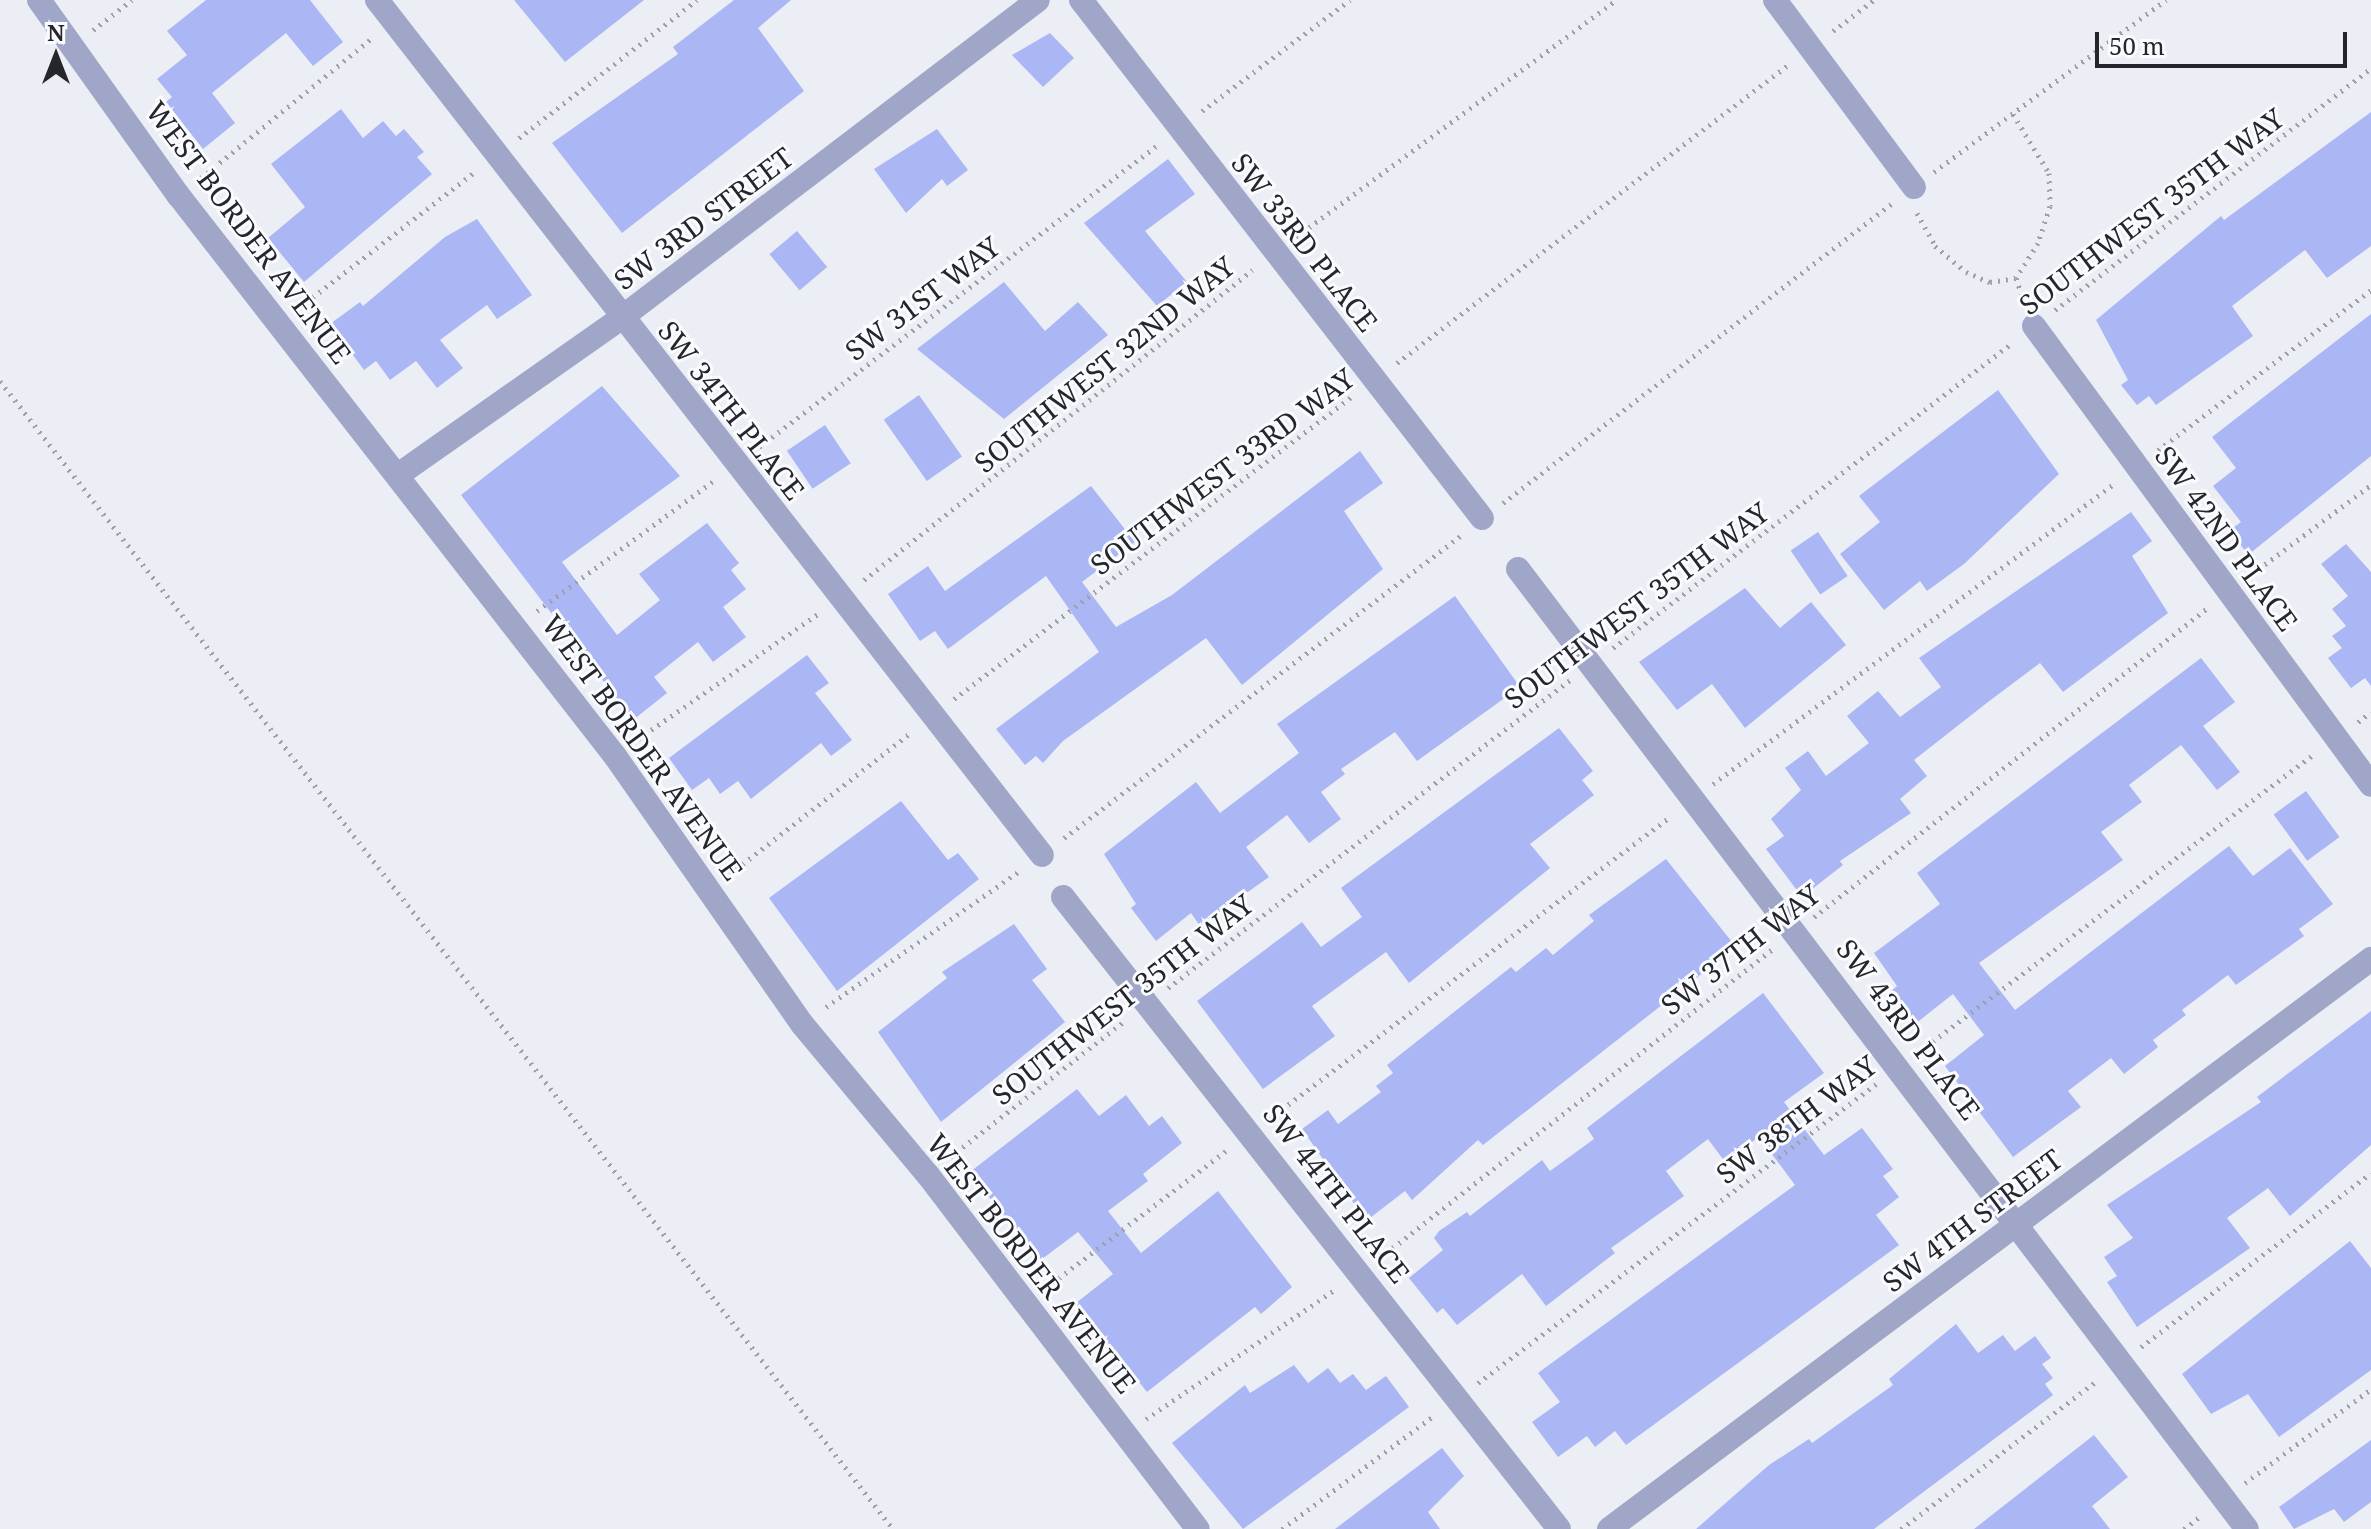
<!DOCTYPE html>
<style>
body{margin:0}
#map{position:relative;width:2371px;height:1529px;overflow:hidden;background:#eceef5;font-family:"Noto Serif",serif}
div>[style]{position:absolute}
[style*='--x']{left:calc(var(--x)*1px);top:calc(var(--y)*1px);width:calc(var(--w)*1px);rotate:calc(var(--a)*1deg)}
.building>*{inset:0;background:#abb6f5;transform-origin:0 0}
.path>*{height:5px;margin-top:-2.5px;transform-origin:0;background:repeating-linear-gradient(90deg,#9fa1a6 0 2px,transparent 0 8px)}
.minor>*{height:24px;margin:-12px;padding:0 12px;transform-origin:12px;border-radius:12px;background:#9fa6c8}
span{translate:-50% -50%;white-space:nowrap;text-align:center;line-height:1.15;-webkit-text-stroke:6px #fafbfe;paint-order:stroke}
.street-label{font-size:28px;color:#252629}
.north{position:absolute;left:16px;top:16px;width:80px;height:80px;-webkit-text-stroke:6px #fafbfe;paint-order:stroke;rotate:0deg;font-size:22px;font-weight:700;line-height:32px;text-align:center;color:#252629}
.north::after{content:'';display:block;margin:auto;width:28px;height:36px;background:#252629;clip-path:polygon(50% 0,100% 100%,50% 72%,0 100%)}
.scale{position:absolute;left:2095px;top:32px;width:252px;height:36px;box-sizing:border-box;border:4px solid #252629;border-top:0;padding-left:10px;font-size:24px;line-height:28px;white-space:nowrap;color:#252629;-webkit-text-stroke:6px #fafbfe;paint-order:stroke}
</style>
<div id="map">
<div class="building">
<i style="clip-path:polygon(206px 0,310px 0,343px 42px,313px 66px,286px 33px,212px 93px,235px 123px,203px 149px,166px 102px,172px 97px,157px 79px,187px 55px,167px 31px)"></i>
<i style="clip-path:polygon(514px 0,644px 0,565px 62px)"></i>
<i style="clip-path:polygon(734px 0,791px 0,758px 28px,804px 91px,622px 233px,552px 143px,678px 54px,673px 47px)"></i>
<i style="clip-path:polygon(1050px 33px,1074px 58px,1043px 87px,1012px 55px)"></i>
<i style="clip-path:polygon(341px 109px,363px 138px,383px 121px,396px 136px,404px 129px,424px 152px,417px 157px,432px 174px,304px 282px,268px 238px,305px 207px,271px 164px)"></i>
<i style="clip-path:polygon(2371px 112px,2371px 246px,2327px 278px,2305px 250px,2232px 306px,2253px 336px,2156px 405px,2149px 396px,2137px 405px,2121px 385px,2128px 380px,2096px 320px,2221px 216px,2224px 220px)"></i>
<i style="clip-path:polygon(937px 129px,968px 170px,947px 186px,942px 179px,906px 213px,874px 169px)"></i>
<i style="clip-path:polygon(1168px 159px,1195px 194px,1145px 231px,1187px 282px,1157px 306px,1084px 223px)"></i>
<i style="clip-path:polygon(477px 219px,532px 295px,497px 319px,487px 305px,440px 340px,463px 368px,437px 388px,416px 361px,390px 380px,376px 361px,364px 370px,330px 324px,360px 302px,363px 306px,445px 237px)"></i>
<i style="left:797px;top:231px;width:47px;height:36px;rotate:50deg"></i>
<i style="clip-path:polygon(1004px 282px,1045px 331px,1078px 302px,1108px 335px,1004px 419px,917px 349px)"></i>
<i style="clip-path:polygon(2371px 314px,2371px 456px,2248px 555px,2230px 530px,2241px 522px,2213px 486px,2236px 468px,2212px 437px)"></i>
<i style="clip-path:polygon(602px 386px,680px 476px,562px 562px,617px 635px,660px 600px,639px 574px,707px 523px,739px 563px,731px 570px,746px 589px,723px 607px,746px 637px,713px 662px,698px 642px,654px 677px,667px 693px,633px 720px,461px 495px)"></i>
<i style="clip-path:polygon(1998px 390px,2059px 474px,1964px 564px,1927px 591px,1920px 581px,1884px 610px,1840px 554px,1880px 522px,1859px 496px)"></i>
<i style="left:919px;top:395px;width:75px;height:43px;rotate:55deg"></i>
<i style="left:825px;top:425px;width:46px;height:46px;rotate:56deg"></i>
<i style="clip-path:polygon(1360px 451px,1383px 483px,1344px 511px,1383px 569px,1242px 685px,1206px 638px,1063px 741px,1043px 763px,1036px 756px,1025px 765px,996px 729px,1099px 652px,1046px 576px,948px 649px,935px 631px,920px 641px,888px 594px,928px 566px,945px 591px,1091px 486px,1135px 542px,1082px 582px,1116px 627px,1172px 595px)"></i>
<i style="clip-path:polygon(2131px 512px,2152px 541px,2132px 556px,2168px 613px,2063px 692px,2040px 663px,1988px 702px,1914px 760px,1927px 776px,1900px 799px,1911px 813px,1840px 861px,1843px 865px,1802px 897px,1766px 849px,1784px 836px,1771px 819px,1801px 790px,1785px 768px,1808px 751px,1826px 776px,1869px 743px,1847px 716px,1878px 691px,1900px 717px,1941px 687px,1919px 658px)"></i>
<i style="left:1818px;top:532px;width:53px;height:33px;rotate:56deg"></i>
<i style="clip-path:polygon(2346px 544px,2371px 572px,2371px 686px,2365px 678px,2351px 688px,2328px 658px,2342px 648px,2332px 636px,2346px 626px,2332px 609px,2348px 596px,2321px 564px)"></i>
<i style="clip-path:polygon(1745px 588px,1780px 628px,1811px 602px,1846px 645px,1745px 728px,1712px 684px,1677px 710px,1639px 662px)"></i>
<i style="clip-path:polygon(1455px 596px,1520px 687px,1417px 761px,1395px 732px,1341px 769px,1345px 774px,1321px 792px,1341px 819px,1309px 843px,1287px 815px,1246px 847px,1269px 877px,1200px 926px,1191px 913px,1156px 941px,1131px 908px,1136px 904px,1104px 854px,1196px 782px,1220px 813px,1299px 753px,1277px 724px)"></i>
<i style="clip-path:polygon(807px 655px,829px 683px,815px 693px,852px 740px,831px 756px,821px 743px,751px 799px,738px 781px,720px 794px,709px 778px,692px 790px,669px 758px)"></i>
<i style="clip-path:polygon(2201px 658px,2235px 702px,2203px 726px,2240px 772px,2217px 790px,2181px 745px,2129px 785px,2142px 802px,2101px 832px,2123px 860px,1979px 963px,2015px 1010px,2229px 846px,2253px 876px,2290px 848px,2333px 904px,2299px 929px,2304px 936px,2236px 985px,2228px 975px,2182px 1010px,2186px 1015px,2153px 1040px,2158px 1047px,2124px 1074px,2111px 1058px,2068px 1091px,2081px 1107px,2013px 1157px,1945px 1066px,1984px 1035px,1953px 994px,1915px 1024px,1890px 992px,1897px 986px,1874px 953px,1940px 904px,1917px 873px)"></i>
<i style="clip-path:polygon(1559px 728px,1593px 771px,1582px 780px,1594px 795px,1530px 844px,1550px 868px,1409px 983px,1386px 952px,1312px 1006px,1335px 1036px,1263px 1089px,1197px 1001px,1302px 922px,1321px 947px,1362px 917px,1341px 888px)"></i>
<i style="left:2306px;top:791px;width:57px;height:40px;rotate:54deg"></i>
<i style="clip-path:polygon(901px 801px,948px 860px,958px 853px,979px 879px,837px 991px,769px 898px)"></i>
<i style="clip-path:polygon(1666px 859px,1736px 947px,1483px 1145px,1478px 1140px,1412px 1200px,1405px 1191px,1366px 1221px,1302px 1129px,1328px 1110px,1338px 1124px,1381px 1092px,1376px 1086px,1393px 1073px,1387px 1065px,1511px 967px,1516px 972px,1546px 948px,1553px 955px,1594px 921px,1589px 915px)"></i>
<i style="clip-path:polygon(1014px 924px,1047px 969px,1032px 980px,1065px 1022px,941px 1122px,878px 1032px,947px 978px,942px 972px)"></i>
<i style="clip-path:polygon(1763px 993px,1824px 1073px,1784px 1102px,1824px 1155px,1862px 1128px,1893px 1169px,1883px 1176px,1899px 1197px,1876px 1215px,1899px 1245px,1626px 1445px,1615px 1431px,1595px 1447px,1587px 1436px,1558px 1457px,1532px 1422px,1560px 1402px,1538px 1373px,1795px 1185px,1759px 1137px,1725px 1162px,1708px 1139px,1666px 1171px,1684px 1196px,1611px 1248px,1615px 1253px,1546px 1306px,1522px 1274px,1457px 1325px,1443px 1308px,1437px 1313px,1409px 1278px,1443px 1250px,1434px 1238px,1439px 1231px,1467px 1212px,1470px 1216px,1542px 1160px,1550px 1171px,1594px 1139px,1587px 1128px)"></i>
<i style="clip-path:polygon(2371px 1011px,2371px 1145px,2290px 1216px,2268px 1188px,2227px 1218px,2250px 1248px,2137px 1327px,2107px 1282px,2117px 1276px,2104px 1257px,2133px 1238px,2107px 1205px,2261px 1102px,2257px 1097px)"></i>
<i style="clip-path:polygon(1077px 1089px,1099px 1116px,1126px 1095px,1149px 1126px,1162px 1116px,1182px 1143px,1143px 1174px,1148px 1181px,1108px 1211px,1141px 1253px,1218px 1191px,1292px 1287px,1261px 1314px,1255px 1307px,1147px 1392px,1076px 1303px,1113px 1274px,1078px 1232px,1038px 1262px,970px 1172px)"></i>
<i style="clip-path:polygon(2350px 1241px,2371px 1268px,2371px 1370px,2279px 1437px,2248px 1394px,2211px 1414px,2182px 1374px)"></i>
<i style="clip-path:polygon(1956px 1324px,1978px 1353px,2003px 1335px,2015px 1351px,2035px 1336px,2051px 1358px,2042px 1364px,2053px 1378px,2045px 1384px,2053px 1395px,1874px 1529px,1696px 1529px,1769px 1465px,1809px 1439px,1812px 1443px,1893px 1385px,1889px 1379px)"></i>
<i style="clip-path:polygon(1294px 1365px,1308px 1383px,1328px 1368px,1340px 1383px,1353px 1374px,1366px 1390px,1386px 1376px,1409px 1407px,1243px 1529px,1172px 1443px,1245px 1385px,1250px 1393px)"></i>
<i style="clip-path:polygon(2094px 1435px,2128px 1477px,2092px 1506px,2110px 1529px,1974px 1529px)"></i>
<i style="clip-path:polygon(2371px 1440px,2371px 1502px,2344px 1522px,2334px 1509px,2294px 1529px,2279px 1507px)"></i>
<i style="clip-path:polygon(1442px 1448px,1464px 1476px,1428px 1512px,1440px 1529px,1335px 1529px)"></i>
</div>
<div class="path">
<i style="--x:93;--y:30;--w:49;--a:-37.6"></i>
<i style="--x:1833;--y:31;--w:51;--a:-37.1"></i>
<i style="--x:1202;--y:111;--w:185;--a:-36.9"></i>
<i style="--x:2013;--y:114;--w:69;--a:58.6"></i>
<i style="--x:2049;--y:173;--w:33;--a:88"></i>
<i style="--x:2050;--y:206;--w:39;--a:108"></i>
<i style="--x:2038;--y:243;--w:41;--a:122.2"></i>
<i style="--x:2016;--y:278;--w:24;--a:71"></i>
<i style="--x:519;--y:138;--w:225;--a:-37.8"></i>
<i style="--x:1934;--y:172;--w:289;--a:-36.6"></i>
<i style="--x:201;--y:178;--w:222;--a:-39.3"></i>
<i style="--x:1917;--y:213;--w:38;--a:61"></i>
<i style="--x:1935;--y:246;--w:40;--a:40"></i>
<i style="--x:1966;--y:272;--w:26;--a:23"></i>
<i style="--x:1990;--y:282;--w:26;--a:-9"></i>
<i style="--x:1296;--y:237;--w:398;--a:-36.5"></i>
<i style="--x:300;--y:307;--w:222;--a:-37.7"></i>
<i style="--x:2055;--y:310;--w:398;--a:-37.4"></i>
<i style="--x:1397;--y:363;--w:494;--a:-37.3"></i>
<i style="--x:0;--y:381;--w:1454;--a:52.12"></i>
<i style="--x:759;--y:447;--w:502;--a:-37.14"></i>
<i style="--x:2158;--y:450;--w:266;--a:-36.9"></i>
<i style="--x:1503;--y:503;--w:490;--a:-37.6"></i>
<i style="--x:2252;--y:574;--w:149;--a:-36.8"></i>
<i style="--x:864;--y:580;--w:497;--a:-38.6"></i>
<i style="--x:537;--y:611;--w:222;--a:-36.4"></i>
<i style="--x:1613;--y:648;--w:502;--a:-37.39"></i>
<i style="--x:954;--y:699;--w:502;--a:-37.23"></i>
<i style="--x:2358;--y:722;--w:16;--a:-38"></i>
<i style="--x:638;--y:739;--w:223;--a:-34.8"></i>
<i style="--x:1713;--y:784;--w:502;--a:-36.82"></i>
<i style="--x:1064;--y:838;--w:498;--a:-37.3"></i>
<i style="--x:730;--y:874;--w:231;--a:-38"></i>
<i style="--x:1814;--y:917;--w:502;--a:-38.13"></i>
<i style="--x:1168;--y:988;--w:506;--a:-37.46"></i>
<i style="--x:826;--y:1007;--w:238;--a:-35.1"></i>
<i style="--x:1920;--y:1051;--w:493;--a:-37"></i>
<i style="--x:1269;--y:1119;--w:502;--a:-36.98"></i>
<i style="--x:950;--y:1157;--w:222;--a:-37.9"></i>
<i style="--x:1380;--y:1258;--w:499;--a:-38.2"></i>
<i style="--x:1046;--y:1288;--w:226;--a:-37.3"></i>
<i style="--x:2141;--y:1347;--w:288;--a:-37.1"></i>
<i style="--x:1478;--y:1383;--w:498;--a:-36.9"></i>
<i style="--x:1146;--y:1419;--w:230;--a:-34.4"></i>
<i style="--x:2245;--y:1483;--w:157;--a:-36.7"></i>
<i style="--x:1282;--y:1529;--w:191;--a:-36.7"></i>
<i style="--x:1901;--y:1529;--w:247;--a:-37.1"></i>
<i style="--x:2184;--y:1529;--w:23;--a:-38"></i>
</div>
<div class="minor">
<i style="--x:39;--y:0;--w:241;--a:54.5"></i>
<i style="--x:179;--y:196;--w:710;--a:52.1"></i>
<i style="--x:615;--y:756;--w:327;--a:55.1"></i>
<i style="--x:802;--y:1024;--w:197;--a:50.2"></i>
<i style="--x:928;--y:1175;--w:445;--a:52.7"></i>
<i style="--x:377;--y:0;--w:1083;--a:52.13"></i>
<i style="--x:1081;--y:0;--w:655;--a:52.26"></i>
<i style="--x:1775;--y:0;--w:233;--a:53.4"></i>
<i style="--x:2034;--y:326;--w:569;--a:53.71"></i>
<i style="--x:398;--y:475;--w:273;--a:-35.1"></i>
<i style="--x:621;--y:318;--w:524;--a:-37.33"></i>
<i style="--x:1518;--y:569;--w:1205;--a:52.79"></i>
<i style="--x:1063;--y:897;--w:803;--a:51.87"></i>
<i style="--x:1609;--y:1529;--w:952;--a:-36.8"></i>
</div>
<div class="street-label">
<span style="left:2151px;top:211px;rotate:-37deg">SOUTHWEST 35TH WAY</span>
<span style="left:703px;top:218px;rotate:-37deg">SW 3RD STREET</span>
<span style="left:249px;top:232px;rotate:53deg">WEST BORDER AVENUE</span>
<span style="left:1305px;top:242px;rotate:52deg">SW 33RD PLACE</span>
<span style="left:922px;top:298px;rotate:-37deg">SW 31ST WAY</span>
<span style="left:1104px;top:364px;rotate:-39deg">SOUTHWEST 32ND WAY</span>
<span style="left:732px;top:410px;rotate:52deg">SW 34TH PLACE</span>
<span style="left:1222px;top:471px;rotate:-37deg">SOUTHWEST 33RD WAY</span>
<span style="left:2227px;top:538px;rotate:54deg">SW 42ND PLACE</span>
<span style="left:1636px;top:605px;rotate:-37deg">SOUTHWEST 35TH WAY</span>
<span style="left:643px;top:747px;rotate:54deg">WEST BORDER AVENUE</span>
<span style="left:1740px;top:949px;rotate:-38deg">SW 37TH WAY</span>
<span style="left:1122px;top:999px;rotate:-38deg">SOUTHWEST 35TH WAY</span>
<span style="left:1909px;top:1029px;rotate:53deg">SW 43RD PLACE</span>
<span style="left:1796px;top:1119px;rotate:-37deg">SW 38TH WAY</span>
<span style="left:1337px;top:1193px;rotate:52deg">SW 44TH PLACE</span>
<span style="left:1972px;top:1220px;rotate:-37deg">SW 4TH STREET</span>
<span style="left:1032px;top:1263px;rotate:52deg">WEST BORDER AVENUE</span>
</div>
<div class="north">N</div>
<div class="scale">50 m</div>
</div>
